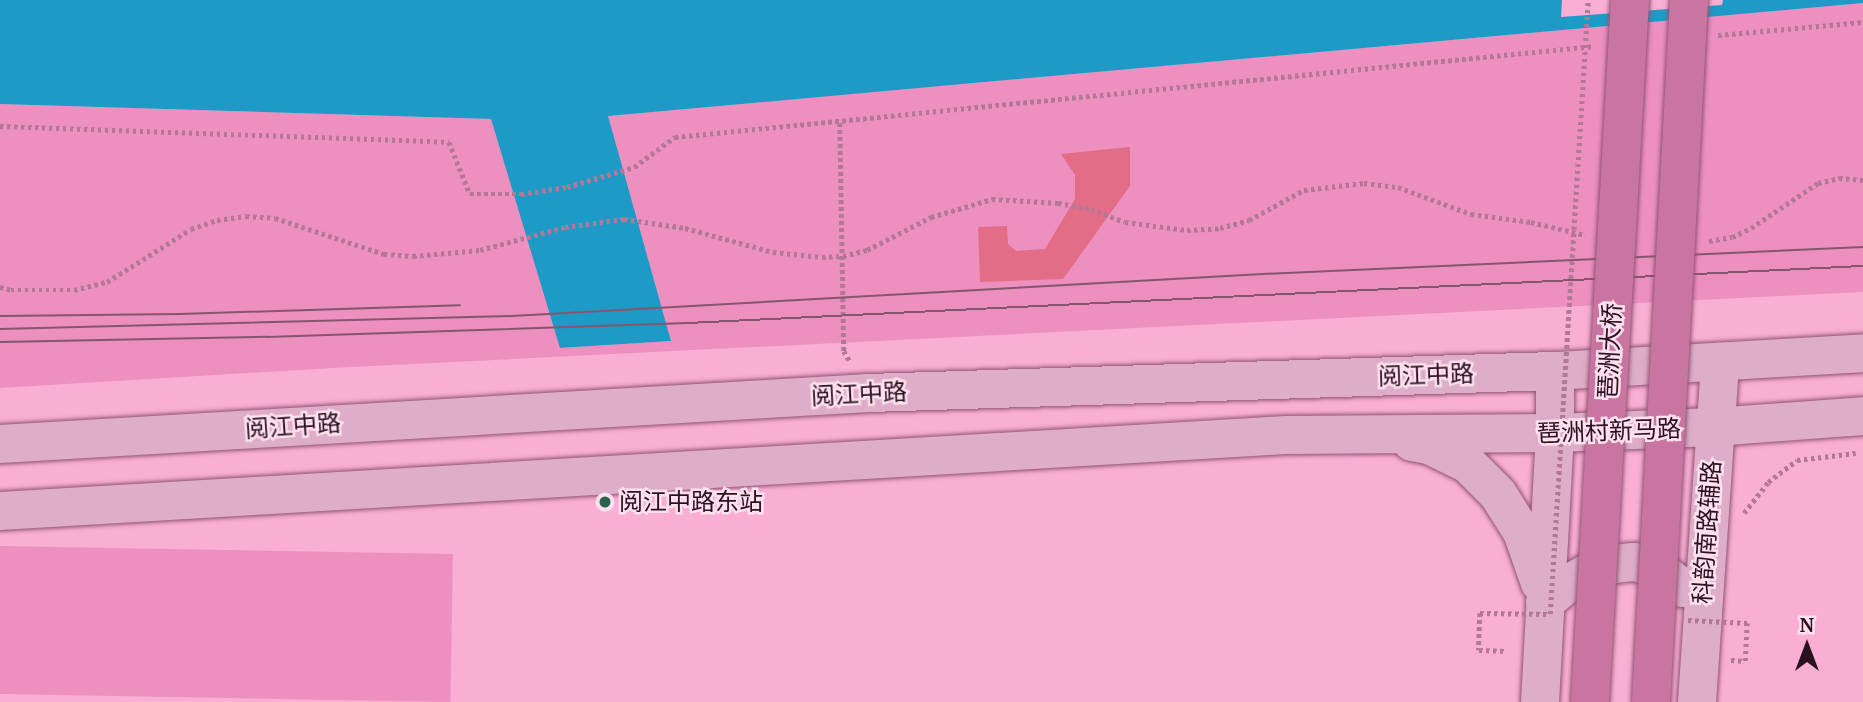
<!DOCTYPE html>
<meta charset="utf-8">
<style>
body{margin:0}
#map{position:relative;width:1863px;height:702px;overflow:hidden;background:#f9afd4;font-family:"PT Serif","Noto Sans SC",serif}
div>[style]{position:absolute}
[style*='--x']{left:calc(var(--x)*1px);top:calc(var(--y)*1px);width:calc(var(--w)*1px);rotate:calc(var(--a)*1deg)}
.green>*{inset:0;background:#ed90c0;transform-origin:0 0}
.water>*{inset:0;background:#1e9ac6}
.pier>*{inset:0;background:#f9afd4}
.building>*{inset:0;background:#e36d86}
.path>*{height:4.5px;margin-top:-2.25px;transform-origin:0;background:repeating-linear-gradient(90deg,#b27895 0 3.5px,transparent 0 7px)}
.roads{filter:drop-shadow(0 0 2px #915374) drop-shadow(0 0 2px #915374)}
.major>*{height:38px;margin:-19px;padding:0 19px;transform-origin:19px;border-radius:19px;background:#deadc7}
.tram>*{height:2px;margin:-1px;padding:0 1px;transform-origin:1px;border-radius:1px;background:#85566e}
.path-bridge>*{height:4.5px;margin-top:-2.25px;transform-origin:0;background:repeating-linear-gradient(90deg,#b27895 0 3.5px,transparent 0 7px)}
.bridges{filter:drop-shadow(0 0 2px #915374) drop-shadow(0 0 2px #915374)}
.highway-bridge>*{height:38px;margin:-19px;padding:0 19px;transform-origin:19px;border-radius:19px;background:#c876a1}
.dots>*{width:19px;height:19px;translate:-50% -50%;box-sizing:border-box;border:4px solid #fee0ee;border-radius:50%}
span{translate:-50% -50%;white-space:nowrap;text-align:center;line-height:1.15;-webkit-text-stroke:5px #fee0ee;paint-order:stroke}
.street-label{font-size:24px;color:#2b111f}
.poi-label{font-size:24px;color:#2b111f}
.left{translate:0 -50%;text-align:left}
.north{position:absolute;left:1772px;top:611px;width:70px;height:70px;-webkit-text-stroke:5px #fee0ee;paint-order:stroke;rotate:0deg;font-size:19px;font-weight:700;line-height:28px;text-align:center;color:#2b111f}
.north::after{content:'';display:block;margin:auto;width:24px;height:32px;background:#2b111f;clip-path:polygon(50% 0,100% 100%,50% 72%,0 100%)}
</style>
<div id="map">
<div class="green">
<i style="clip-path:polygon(1863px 3px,1863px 292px,333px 368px,0 388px,0 104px,491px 119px,561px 348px,671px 341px,607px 116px)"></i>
<i style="left:453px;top:554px;width:148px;height:453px;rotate:91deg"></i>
</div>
<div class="water">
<i style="clip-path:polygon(0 0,1863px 0,1863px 3px,608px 116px,671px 341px,560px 348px,491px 119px,0 104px)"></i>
</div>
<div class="pier">
<i style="clip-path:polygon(1562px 0,1723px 0,1722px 5px,1561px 17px)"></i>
</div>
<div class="building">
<i style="clip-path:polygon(1130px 147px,1130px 186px,1063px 279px,980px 282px,978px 227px,1007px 226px,1008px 244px,1016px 251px,1045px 249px,1075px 199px,1075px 175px,1061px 154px)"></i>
</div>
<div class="path">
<i style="--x:1718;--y:35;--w:146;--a:-5.1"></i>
<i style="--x:840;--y:123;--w:228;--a:89"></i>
<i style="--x:844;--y:351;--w:13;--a:61"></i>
<i style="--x:0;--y:126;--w:449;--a:2"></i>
<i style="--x:449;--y:142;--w:56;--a:68"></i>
<i style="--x:470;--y:194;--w:51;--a:0"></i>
<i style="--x:521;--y:194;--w:47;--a:-8.7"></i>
<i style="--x:567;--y:187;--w:70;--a:-16.6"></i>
<i style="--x:634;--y:167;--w:51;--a:-36.2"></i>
<i style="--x:675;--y:137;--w:924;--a:-5.65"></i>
<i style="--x:1709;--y:241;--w:23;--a:-10"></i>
<i style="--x:1732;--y:237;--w:21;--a:-25"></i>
<i style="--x:1751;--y:228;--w:81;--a:-33.9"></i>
<i style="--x:1818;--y:183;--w:22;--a:-13"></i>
<i style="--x:1839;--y:178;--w:24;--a:5"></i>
<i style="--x:0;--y:287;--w:11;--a:15"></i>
<i style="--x:11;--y:290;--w:63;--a:0"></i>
<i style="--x:74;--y:290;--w:34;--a:-14"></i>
<i style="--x:107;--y:282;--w:99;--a:-32.2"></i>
<i style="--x:191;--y:229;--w:28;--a:-19"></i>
<i style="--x:217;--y:220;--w:29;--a:-8"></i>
<i style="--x:246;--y:216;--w:29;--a:4"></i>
<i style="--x:275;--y:218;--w:115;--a:18.3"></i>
<i style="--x:384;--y:254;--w:29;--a:4"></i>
<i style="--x:413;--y:256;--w:67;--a:-5.1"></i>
<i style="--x:480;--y:250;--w:88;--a:-15.1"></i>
<i style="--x:565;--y:227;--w:60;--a:-7.7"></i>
<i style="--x:624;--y:219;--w:62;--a:8.4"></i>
<i style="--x:685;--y:228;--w:91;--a:15.3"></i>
<i style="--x:773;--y:252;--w:49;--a:5.8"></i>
<i style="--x:822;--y:257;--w:21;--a:-3"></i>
<i style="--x:843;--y:256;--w:25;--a:-14"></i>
<i style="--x:867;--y:250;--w:72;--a:-27.3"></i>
<i style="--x:931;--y:217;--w:64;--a:-16.4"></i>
<i style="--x:992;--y:199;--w:66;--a:3.5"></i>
<i style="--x:1058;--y:203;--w:34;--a:10"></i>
<i style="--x:1091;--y:209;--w:36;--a:21"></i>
<i style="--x:1125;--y:222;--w:63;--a:7.4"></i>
<i style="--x:1187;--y:230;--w:33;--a:-3"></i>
<i style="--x:1220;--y:228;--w:30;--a:-15"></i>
<i style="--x:1249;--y:220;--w:63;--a:-28.6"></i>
<i style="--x:1304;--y:190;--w:60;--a:-6.7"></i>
<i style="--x:1364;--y:183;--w:34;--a:7"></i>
<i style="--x:1398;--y:187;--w:78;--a:20.3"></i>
<i style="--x:1471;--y:214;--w:61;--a:7.6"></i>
<i style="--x:1531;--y:222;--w:56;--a:13.5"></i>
<i style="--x:1744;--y:513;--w:39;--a:-52"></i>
<i style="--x:1768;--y:482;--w:36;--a:-37"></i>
<i style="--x:1797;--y:460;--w:59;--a:-6.8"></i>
<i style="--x:1480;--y:613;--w:37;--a:92"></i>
<i style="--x:1479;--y:650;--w:28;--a:2"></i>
<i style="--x:1731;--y:660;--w:14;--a:4"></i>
<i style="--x:1745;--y:661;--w:38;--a:-87"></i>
</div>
<div class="roads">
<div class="major">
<i style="--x:1412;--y:442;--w:17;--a:10"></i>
<i style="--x:1429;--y:445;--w:43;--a:26"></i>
<i style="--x:1468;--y:464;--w:42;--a:45"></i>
<i style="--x:1498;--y:494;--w:45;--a:57.7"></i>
<i style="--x:1522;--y:532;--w:54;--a:70.6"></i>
<i style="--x:0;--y:444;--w:870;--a:-3.36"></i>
<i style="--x:869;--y:393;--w:686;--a:-1.84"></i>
<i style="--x:1555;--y:371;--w:309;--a:-3.3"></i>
<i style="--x:0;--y:511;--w:1288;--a:-3.38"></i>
<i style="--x:1286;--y:435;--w:269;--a:-0.4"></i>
<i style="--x:1555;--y:433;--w:159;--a:-2.2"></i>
<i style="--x:1714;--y:427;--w:149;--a:-4.2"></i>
<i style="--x:1545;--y:602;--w:27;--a:-39"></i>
<i style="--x:1566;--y:585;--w:29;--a:-29"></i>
<i style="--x:1591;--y:571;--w:24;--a:-17"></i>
<i style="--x:1614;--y:564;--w:20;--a:-6"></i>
<i style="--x:1634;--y:562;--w:22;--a:13"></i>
<i style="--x:1655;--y:567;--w:35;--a:37"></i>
<i style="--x:1540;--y:702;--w:269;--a:-86.8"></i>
<i style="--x:1555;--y:433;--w:62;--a:-90"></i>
<i style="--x:1697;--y:702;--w:341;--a:-86.1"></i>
</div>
</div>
<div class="tram">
<i style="--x:0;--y:316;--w:180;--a:-0.6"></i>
<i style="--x:180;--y:314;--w:280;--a:-1.8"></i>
<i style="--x:0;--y:329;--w:512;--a:-1.45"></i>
<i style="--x:512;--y:316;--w:752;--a:-3.2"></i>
<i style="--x:1263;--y:274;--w:601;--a:-2.58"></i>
<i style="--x:0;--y:342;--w:267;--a:-1.1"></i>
<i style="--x:267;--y:337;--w:421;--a:-1.9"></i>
<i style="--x:688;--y:323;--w:1176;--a:-2.78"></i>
</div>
<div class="path-bridge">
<i style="--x:1480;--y:613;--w:70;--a:0.8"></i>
<i style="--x:1550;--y:614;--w:615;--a:-86.46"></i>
<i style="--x:1688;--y:620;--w:59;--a:2.9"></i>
</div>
<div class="bridges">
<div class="highway-bridge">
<i style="--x:1590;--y:702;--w:703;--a:-86.74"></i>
<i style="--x:1651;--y:702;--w:703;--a:-86.9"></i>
</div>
</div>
<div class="dots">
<i style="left:605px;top:502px;background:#26634f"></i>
</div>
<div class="street-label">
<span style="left:1610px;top:351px;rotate:-87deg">琶洲大桥</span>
<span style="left:1426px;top:375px;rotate:-2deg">阅江中路</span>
<span style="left:859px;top:394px;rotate:-3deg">阅江中路</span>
<span style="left:293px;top:426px;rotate:-4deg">阅江中路</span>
<span style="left:1609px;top:431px;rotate:-2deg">琶洲村新马路</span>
<span style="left:1707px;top:532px;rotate:-86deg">科韵南路辅路</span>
</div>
<div class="poi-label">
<span class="left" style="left:619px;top:502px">阅江中路东站</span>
</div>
<div class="north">N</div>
</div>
